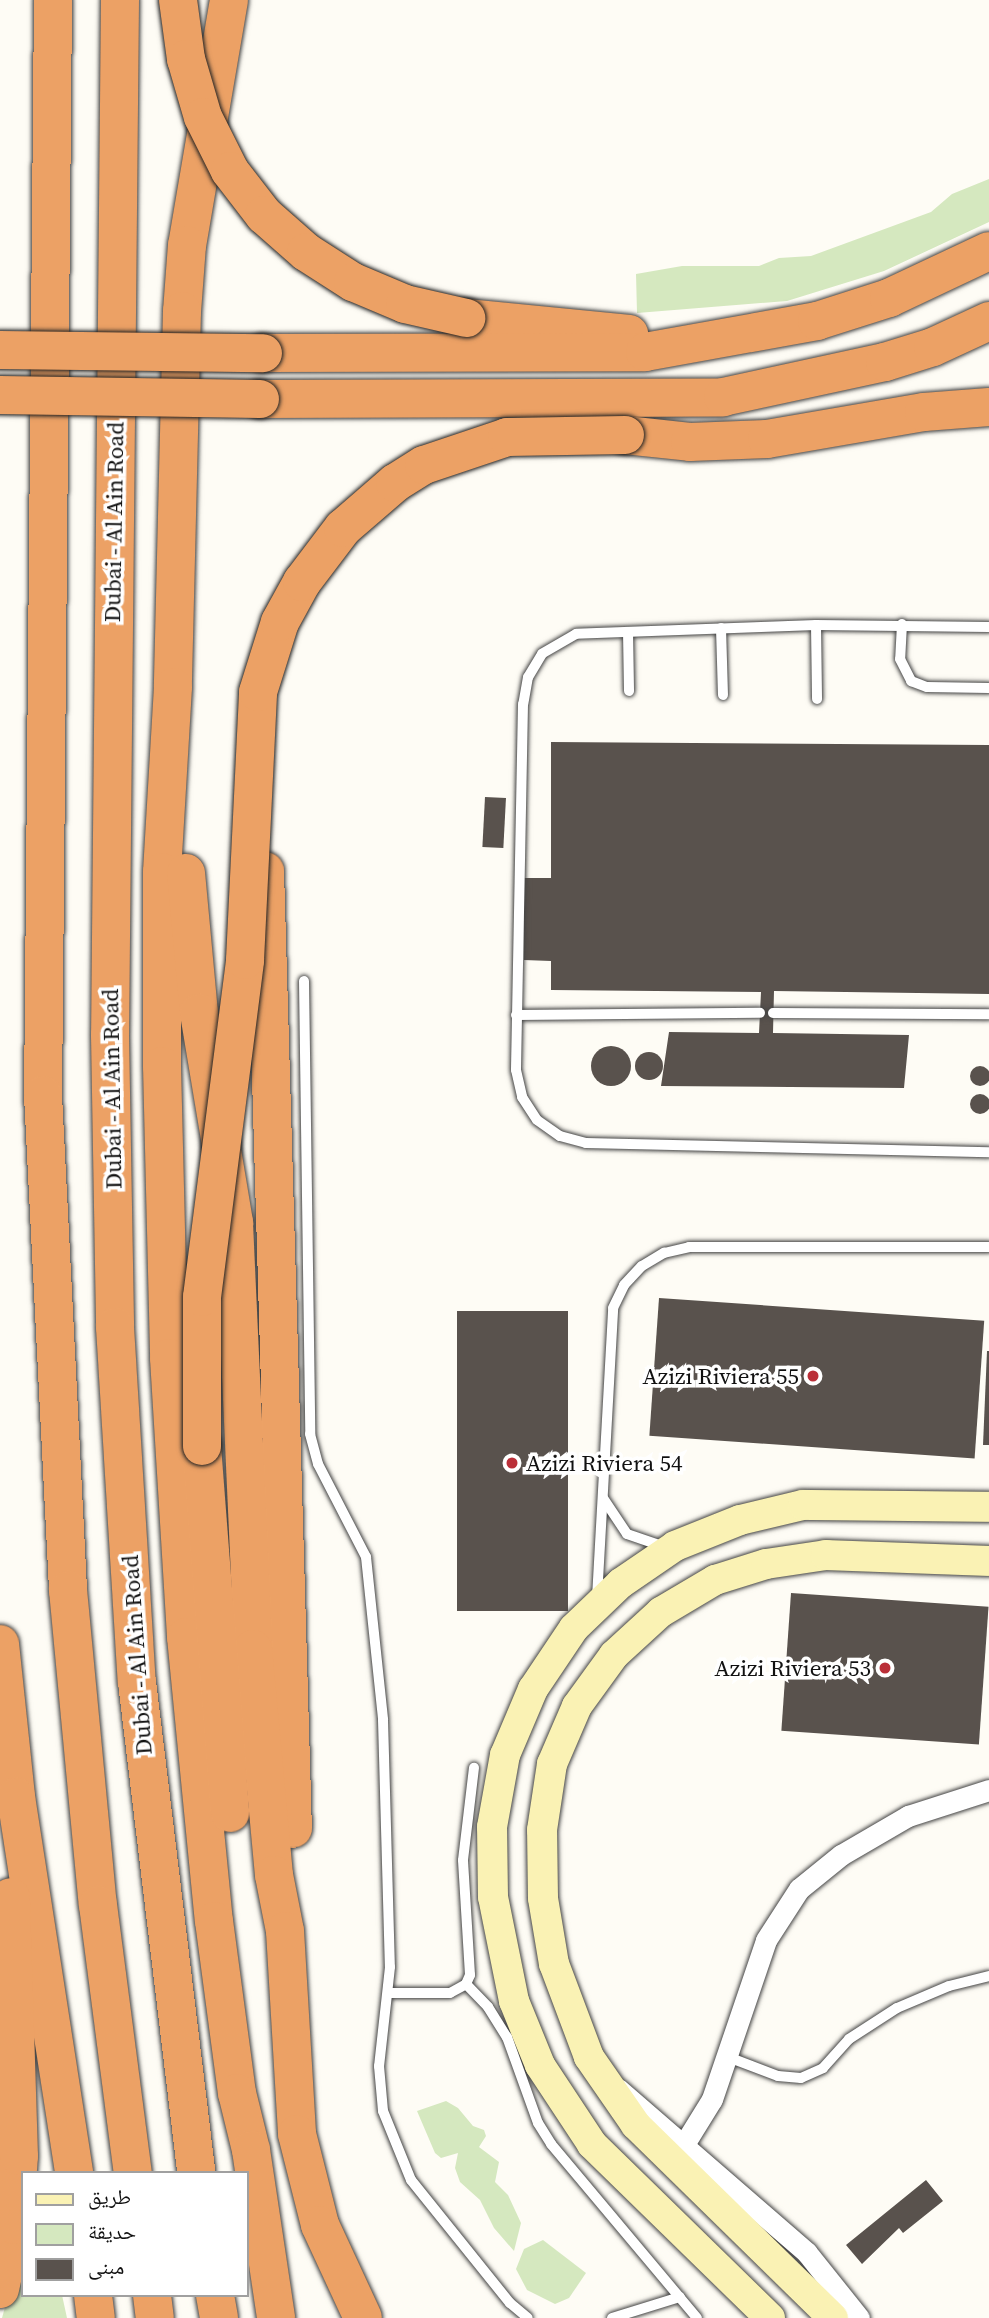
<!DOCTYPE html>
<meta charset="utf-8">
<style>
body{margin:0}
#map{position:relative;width:989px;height:2318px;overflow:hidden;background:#fefcf5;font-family:"Source Serif 4","Noto Naskh Arabic",serif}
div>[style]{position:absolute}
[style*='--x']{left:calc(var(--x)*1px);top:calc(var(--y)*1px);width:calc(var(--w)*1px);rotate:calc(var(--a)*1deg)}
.green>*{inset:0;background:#d5e8bf}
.building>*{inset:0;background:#59524d;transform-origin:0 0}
.round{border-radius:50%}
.roads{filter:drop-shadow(0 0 2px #444) drop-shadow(0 0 2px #444)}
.lane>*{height:10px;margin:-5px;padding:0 5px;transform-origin:5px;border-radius:5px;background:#fff}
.street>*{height:21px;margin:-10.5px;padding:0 10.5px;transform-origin:10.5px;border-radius:10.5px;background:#fff}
.secondary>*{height:30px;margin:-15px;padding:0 15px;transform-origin:15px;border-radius:15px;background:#faf2b4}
.highway>*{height:38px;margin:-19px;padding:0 19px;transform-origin:19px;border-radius:19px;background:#eca165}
.bridges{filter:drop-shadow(0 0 2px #222) drop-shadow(0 0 2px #222)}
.highway-bridge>*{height:38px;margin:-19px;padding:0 19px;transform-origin:19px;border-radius:19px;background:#eca165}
.dots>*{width:19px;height:19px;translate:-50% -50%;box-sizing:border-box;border:4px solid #fff;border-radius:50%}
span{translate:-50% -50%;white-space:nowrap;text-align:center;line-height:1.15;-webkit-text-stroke:7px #fff;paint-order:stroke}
.street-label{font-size:23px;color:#111}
.poi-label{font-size:23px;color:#111}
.right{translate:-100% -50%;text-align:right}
.left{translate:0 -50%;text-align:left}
.legend{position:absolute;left:21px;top:2171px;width:228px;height:126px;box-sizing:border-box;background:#fff;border:2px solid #a0a0a0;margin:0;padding:9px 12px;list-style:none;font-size:21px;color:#111}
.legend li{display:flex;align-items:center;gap:14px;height:35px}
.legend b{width:35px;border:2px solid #a0a0a0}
</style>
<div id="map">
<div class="green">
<i style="clip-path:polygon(989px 179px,989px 222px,884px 271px,787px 301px,637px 313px,636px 274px,682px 266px,759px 266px,779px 258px,811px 256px,931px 212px,952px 194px)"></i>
<i style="clip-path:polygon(446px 2101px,458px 2108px,473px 2126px,484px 2130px,486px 2136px,479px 2147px,499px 2162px,495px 2182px,508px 2195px,521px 2223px,514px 2251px,494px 2228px,480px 2200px,460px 2182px,455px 2168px,458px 2153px,441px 2158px,435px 2153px,417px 2111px)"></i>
<i style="clip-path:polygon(543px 2240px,586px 2273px,569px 2298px,555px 2304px,527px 2290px,516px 2269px,524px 2249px)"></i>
<i style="clip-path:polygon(23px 2243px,23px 2295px,62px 2295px,67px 2318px,2px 2318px)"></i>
</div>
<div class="building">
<i style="clip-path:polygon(551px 742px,989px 745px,989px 994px,774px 991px,773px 1033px,909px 1035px,904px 1088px,661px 1086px,669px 1032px,759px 1033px,761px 992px,551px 990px,551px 961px,524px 960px,524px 878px,551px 878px)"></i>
<i style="left:485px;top:797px;width:21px;height:50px;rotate:3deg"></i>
<i class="round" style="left:591px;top:1046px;width:40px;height:40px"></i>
<i class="round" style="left:635px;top:1052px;width:28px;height:28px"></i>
<i class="round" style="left:970px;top:1066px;width:20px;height:20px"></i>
<i class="round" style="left:970px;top:1094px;width:20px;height:20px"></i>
<i style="left:659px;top:1298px;width:326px;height:138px;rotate:4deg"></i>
<i style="left:568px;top:1311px;width:300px;height:111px;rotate:90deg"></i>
<i style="clip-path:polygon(987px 1351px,989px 1351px,989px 1445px,983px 1445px)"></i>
<i style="left:791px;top:1593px;width:198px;height:138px;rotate:4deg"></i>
<i style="clip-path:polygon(926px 2180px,943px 2201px,903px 2233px,899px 2228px,862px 2264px,846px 2245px)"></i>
</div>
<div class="roads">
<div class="lane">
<i style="--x:902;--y:624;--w:35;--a:93"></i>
<i style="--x:900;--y:659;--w:25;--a:63"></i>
<i style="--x:911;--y:681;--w:17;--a:21"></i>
<i style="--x:927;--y:687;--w:62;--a:0.9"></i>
<i style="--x:816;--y:625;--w:74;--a:89.2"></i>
<i style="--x:989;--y:627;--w:173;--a:-179.3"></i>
<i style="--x:816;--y:625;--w:240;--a:177.9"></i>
<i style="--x:576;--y:634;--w:39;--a:150"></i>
<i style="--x:542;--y:654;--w:27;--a:121"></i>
<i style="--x:528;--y:677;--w:27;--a:100"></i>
<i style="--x:523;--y:704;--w:366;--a:91.1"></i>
<i style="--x:516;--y:1070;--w:28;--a:77"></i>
<i style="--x:522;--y:1097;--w:27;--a:57"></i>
<i style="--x:537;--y:1120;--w:28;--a:35"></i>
<i style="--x:560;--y:1136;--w:27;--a:15"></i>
<i style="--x:586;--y:1143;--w:403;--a:1.3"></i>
<i style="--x:721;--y:628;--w:67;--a:88.3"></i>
<i style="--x:628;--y:632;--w:59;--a:89"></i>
<i style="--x:304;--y:981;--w:453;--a:89.2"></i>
<i style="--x:310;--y:1434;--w:31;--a:75"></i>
<i style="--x:318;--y:1464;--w:105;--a:62.7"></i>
<i style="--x:366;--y:1557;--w:164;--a:84"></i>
<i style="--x:383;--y:1720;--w:247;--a:88.4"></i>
<i style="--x:390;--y:1967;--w:100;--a:96.3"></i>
<i style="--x:379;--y:2066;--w:45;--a:84.9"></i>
<i style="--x:383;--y:2111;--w:74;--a:67.9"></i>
<i style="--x:411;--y:2180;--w:158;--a:51.2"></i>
<i style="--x:510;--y:2303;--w:23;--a:40"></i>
<i style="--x:773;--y:1013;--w:216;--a:0.3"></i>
<i style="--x:516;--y:1015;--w:244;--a:-0.5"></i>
<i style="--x:603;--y:1498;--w:43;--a:56.3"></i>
<i style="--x:627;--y:1534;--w:37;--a:19"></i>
<i style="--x:597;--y:1598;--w:290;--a:-86.8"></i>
<i style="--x:613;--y:1308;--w:25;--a:-64"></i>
<i style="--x:624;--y:1285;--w:26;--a:-47"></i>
<i style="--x:642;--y:1266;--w:26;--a:-31"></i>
<i style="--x:664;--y:1253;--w:26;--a:-13"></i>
<i style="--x:689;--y:1247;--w:300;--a:0"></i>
<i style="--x:466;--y:1984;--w:32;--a:46"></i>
<i style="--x:488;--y:2007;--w:36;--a:58"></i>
<i style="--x:507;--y:2037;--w:91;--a:70.2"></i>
<i style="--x:538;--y:2123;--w:25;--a:58"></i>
<i style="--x:551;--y:2144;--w:227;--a:50"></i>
<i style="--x:389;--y:1993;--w:61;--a:0"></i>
<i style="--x:450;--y:1993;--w:18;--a:-29"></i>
<i style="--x:466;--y:1984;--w:10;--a:-66"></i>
<i style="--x:470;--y:1975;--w:115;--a:-93.5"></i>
<i style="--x:463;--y:1860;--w:93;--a:-83.2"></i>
<i style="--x:728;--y:2057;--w:53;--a:20.8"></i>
<i style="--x:778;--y:2076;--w:23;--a:5"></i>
<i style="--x:801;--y:2078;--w:24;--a:-24"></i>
<i style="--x:823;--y:2068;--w:39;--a:-48"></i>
<i style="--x:849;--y:2039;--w:57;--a:-32.9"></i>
<i style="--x:897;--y:2008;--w:56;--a:-22.9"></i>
<i style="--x:949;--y:1986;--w:41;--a:-14"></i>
<i style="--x:612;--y:2318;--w:71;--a:-17.2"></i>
</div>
<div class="street">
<i style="--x:618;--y:2089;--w:250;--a:40.9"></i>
<i style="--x:807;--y:2253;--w:83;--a:51.3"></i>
<i style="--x:683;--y:2146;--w:55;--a:-58.3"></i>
<i style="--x:712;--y:2099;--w:168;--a:-71.2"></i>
<i style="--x:766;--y:1940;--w:61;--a:-57.1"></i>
<i style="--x:799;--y:1889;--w:54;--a:-39"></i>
<i style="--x:841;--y:1855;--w:78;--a:-30.2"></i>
<i style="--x:908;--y:1816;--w:85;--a:-17.8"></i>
</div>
<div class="secondary">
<i style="--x:770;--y:2318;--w:249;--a:-135.7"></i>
<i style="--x:592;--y:2144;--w:95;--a:-123.4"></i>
<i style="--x:540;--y:2065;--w:69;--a:-112.1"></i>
<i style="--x:514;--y:2001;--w:106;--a:-101.4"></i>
<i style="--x:493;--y:1897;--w:70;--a:-90.8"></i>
<i style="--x:492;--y:1827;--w:73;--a:-79.8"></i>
<i style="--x:505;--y:1755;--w:72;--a:-67"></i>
<i style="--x:533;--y:1689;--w:73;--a:-56.1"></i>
<i style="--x:574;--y:1628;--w:65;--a:-43.8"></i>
<i style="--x:621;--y:1583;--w:65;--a:-34.4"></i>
<i style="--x:675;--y:1546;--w:70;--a:-21.8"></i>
<i style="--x:740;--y:1520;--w:65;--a:-13.4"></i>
<i style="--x:803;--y:1505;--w:186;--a:0.6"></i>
<i style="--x:833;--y:2318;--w:276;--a:-135.6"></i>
<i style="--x:636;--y:2125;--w:83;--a:-124.7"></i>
<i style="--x:589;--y:2057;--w:99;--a:-110.6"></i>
<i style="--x:554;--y:1964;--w:67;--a:-99.5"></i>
<i style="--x:543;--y:1898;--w:68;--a:-90.8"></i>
<i style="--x:542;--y:1830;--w:67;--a:-81.4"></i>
<i style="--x:552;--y:1764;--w:63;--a:-66.7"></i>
<i style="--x:577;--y:1706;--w:63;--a:-54"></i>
<i style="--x:614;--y:1655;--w:64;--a:-42.5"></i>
<i style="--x:661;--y:1612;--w:63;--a:-30.7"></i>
<i style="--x:715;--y:1580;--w:53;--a:-17.4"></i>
<i style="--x:766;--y:1564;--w:61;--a:-8.5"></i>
<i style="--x:826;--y:1555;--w:163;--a:2.1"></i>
</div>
<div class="highway">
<i style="--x:53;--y:0;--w:1095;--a:90.52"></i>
<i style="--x:43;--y:1095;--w:496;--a:87.1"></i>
<i style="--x:68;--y:1590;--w:316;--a:84.6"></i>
<i style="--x:98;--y:1905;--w:270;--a:82.6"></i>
<i style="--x:120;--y:0;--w:1035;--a:90.55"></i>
<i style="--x:110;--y:1035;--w:292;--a:89"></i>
<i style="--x:115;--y:1327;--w:356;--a:86.5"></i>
<i style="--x:137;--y:1682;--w:495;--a:83.1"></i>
<i style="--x:229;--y:0;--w:249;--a:99.7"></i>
<i style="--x:187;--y:245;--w:66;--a:94.3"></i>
<i style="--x:182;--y:311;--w:376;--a:91.4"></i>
<i style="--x:173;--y:687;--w:185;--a:93.4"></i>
<i style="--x:162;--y:872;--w:194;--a:90"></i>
<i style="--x:162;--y:1066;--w:292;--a:88.6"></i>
<i style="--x:169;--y:1358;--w:280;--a:86.5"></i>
<i style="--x:186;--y:1637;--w:285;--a:84.4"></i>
<i style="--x:214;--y:1921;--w:174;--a:82.4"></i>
<i style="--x:237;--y:2093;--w:59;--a:76.2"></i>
<i style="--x:251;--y:2150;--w:170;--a:81.5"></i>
<i style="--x:466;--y:318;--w:164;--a:5.6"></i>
<i style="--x:263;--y:353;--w:382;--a:-0.1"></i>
<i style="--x:645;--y:352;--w:175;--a:-10.2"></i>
<i style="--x:817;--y:321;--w:76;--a:-17.7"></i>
<i style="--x:889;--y:298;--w:110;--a:-25.2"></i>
<i style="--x:260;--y:399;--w:463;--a:-0.2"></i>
<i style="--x:723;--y:397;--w:166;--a:-12.2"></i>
<i style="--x:885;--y:362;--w:50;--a:-17.4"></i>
<i style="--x:933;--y:347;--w:62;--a:-24.9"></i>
<i style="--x:625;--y:435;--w:65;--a:6.1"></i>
<i style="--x:690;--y:442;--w:77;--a:-2.2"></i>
<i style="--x:767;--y:439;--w:159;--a:-9.8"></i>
<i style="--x:924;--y:412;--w:65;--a:-4.4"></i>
<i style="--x:265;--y:871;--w:958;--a:88.33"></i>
<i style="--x:186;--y:873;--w:141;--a:84.7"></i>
<i style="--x:199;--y:1013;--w:213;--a:80.5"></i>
<i style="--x:234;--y:1223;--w:426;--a:87.4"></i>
<i style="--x:253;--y:1649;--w:227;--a:84.7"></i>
<i style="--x:274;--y:1875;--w:57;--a:78.9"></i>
<i style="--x:285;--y:1931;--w:203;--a:86.6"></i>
<i style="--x:297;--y:2134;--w:94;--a:75.8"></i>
<i style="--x:320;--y:2225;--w:102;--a:65.2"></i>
<i style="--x:202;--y:1446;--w:368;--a:85.6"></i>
<i style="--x:0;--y:1644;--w:154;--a:84"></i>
<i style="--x:16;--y:1797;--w:380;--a:81.2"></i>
<i style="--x:0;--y:2289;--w:66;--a:-77.7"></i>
<i style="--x:14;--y:2225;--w:69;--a:-85.9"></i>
<i style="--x:19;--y:2156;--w:259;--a:-91.8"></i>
<i style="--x:93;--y:2295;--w:23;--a:83"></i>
<i style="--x:152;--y:2295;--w:23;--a:83"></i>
<i style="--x:215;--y:2295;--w:23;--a:80"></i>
</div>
</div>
<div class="bridges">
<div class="highway-bridge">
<i style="--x:178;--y:0;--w:60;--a:82.3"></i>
<i style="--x:186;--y:59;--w:60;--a:73.7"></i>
<i style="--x:203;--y:117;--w:60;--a:63.4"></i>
<i style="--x:230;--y:171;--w:56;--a:52.3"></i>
<i style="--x:264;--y:215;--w:56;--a:41.4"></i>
<i style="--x:306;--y:252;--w:56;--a:32.6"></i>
<i style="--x:353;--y:282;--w:56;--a:22.9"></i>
<i style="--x:405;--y:304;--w:63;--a:12.9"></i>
<i style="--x:0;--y:350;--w:263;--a:0.7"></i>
<i style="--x:0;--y:395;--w:260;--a:0.9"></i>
<i style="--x:202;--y:1446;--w:149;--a:-90"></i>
<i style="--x:202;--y:1297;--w:340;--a:-82.7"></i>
<i style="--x:245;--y:960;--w:268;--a:-87.2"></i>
<i style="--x:258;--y:692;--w:73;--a:-72.6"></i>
<i style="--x:280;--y:622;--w:46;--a:-61.2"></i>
<i style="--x:302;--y:582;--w:68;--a:-52.8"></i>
<i style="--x:343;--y:528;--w:69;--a:-40.9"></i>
<i style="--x:395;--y:483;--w:34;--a:-32"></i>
<i style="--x:424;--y:465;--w:88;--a:-18.6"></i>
<i style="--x:507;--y:437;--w:118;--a:-1"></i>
</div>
</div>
<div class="dots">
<i style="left:813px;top:1376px;background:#ba2f38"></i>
<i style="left:512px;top:1463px;background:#ba2f38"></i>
<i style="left:885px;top:1668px;background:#ba2f38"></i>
</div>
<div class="street-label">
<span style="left:114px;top:522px;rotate:-89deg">Dubai - Al Ain Road</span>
<span style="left:112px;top:1089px;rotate:-91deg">Dubai - Al Ain Road</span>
<span style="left:137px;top:1655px;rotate:-94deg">Dubai - Al Ain Road</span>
</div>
<div class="poi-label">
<span class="right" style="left:799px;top:1376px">Azizi Riviera 55</span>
<span class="left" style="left:526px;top:1463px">Azizi Riviera 54</span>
<span class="right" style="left:871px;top:1668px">Azizi Riviera 53</span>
</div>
<ul class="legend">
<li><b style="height:9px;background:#faf2b4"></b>طريق</li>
<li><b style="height:19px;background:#d5e8bf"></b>حديقة</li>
<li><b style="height:19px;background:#59524d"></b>مبنى</li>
</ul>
</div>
